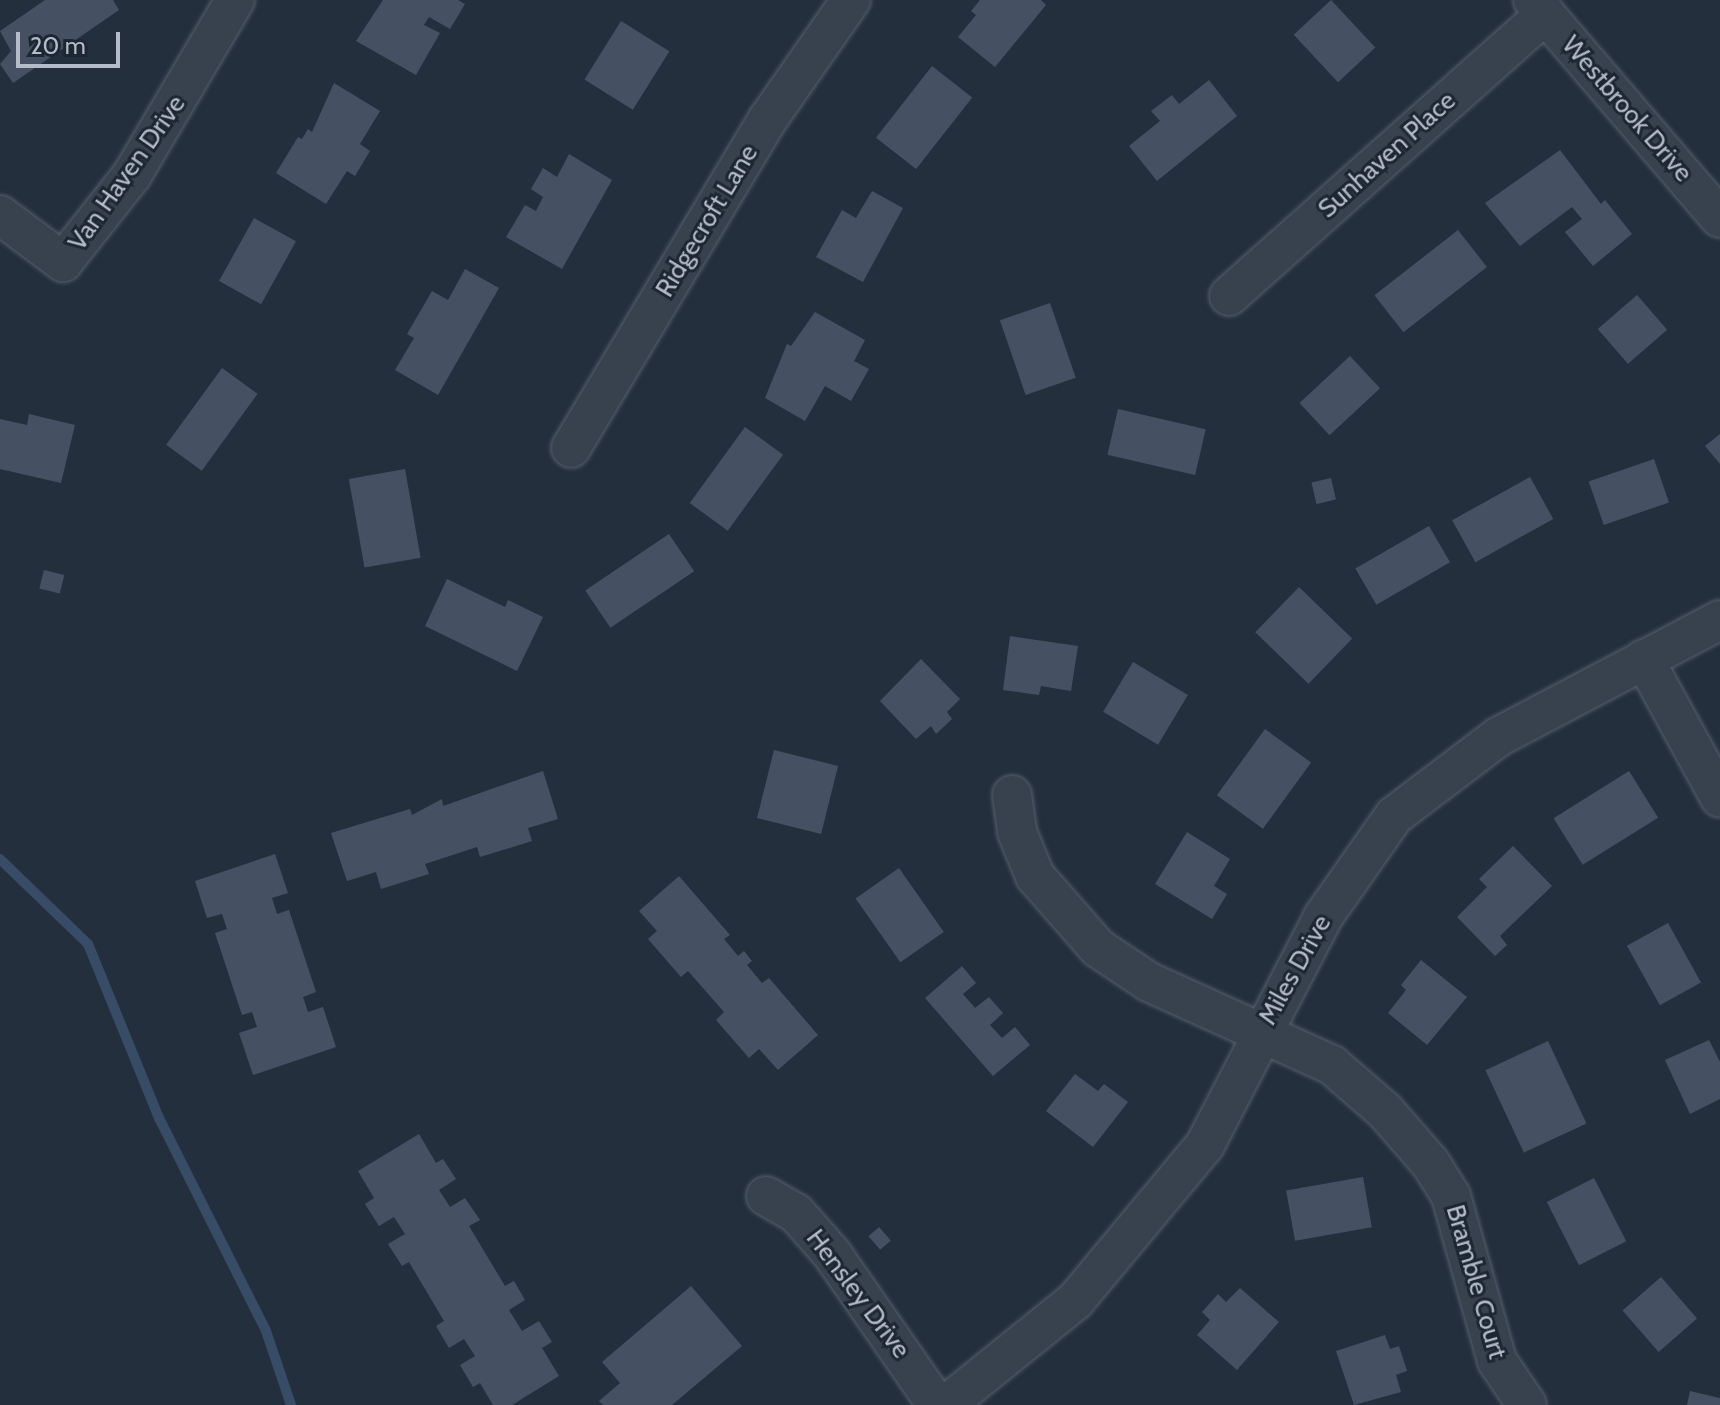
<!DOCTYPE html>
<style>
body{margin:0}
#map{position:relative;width:1720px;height:1405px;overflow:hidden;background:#242f3e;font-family:Cabin,sans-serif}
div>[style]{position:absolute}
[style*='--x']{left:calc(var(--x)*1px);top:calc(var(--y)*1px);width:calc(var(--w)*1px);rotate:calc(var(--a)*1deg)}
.stream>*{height:10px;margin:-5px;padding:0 5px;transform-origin:5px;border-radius:5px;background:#394c67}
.building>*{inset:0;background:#455162;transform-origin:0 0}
.roads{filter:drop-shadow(0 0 2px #565f6c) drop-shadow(0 0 2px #565f6c)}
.minor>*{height:38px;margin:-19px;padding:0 19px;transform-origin:19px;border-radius:19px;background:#38414e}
span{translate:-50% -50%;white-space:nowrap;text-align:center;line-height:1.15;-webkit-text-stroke:6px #1d2633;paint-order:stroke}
.street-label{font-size:26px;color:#b4bcc9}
.scale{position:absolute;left:16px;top:32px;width:104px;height:36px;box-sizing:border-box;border:4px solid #b4bcc9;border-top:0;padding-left:10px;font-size:24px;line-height:28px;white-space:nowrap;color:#b4bcc9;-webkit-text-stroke:6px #1d2633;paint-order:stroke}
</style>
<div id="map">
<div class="stream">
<i style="--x:0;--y:859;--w:122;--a:44"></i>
<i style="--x:88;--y:944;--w:188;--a:67.8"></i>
<i style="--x:159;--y:1118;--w:238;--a:63.3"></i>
<i style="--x:266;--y:1331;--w:78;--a:71.3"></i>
</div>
<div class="building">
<i style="clip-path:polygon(45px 0,113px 0,119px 10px,13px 83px,0 64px,11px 51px,0 31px)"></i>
<i style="clip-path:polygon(383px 0,458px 0,465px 4px,450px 29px,429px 17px,424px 25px,440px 33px,416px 75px,356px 41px)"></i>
<i style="clip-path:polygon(980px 0,1041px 0,1046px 5px,995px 67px,958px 37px,976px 15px,971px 11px)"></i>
<i style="left:1331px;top:0;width:65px;height:51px;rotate:47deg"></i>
<i style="left:621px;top:21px;width:57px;height:69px;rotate:32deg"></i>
<i style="left:932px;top:66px;width:51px;height:91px;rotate:38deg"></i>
<i style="clip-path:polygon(1209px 80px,1237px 116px,1157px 181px,1129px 146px,1160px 121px,1151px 111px,1172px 95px,1179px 104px)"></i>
<i style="clip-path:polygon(334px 83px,380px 111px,360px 144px,370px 151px,355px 176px,347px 171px,326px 204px,276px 173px,298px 137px,302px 139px,308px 129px,312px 132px)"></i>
<i style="clip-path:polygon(1560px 150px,1601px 204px,1605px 200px,1632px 234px,1593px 266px,1565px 232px,1582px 219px,1572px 207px,1520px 246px,1485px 203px)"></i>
<i style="clip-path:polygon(569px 154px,612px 180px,562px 269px,506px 237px,525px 205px,536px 211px,543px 197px,531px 189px,543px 168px,557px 177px)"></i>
<i style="clip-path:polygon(872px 191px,903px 208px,863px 282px,816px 257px,842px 210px,856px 218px)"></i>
<i style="left:254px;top:218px;width:48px;height:72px;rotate:29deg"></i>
<i style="left:1458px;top:230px;width:47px;height:106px;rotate:52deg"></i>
<i style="clip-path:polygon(465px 269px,499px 288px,438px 395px,395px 370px,414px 338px,407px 334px,432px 291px,448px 300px)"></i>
<i style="left:1637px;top:295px;width:46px;height:52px;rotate:49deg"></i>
<i style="left:1050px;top:303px;width:79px;height:53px;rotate:71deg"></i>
<i style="clip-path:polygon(815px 312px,865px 340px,854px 361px,869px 369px,851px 401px,825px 386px,805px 421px,765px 398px,787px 344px,791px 346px)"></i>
<i style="left:1350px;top:356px;width:44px;height:69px;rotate:47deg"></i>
<i style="left:222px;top:368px;width:44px;height:95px;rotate:36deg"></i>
<i style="left:1118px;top:409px;width:90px;height:47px;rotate:13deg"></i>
<i style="clip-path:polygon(29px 414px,75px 425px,61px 483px,0 469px,0 419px,27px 425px)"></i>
<i style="left:745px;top:427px;width:47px;height:94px;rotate:36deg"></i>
<i style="clip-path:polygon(1720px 434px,1720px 464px,1705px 446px)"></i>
<i style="left:1654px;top:459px;width:46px;height:69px;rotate:71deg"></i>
<i style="left:405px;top:469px;width:90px;height:57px;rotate:80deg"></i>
<i style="left:1530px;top:477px;width:48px;height:89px;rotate:61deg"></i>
<i style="left:1331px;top:478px;width:22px;height:20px;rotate:77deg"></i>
<i style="left:1429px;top:526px;width:42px;height:85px;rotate:60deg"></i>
<i style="left:669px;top:534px;width:45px;height:101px;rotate:56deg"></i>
<i style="left:44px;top:570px;width:21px;height:19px;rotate:14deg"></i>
<i style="clip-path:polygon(447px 579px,505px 607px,508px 600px,543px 617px,517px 671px,425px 626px)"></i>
<i style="left:1299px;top:587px;width:74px;height:63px;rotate:44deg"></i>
<i style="clip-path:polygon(1010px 636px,1078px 646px,1071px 691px,1041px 686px,1039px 695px,1003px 690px)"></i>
<i style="clip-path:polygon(921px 659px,960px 699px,947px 712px,952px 719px,936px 734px,931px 726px,916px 739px,880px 701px)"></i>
<i style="left:1133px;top:662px;width:64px;height:58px;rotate:31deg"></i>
<i style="left:1265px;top:729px;width:57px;height:82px;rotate:36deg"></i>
<i style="left:774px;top:750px;width:66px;height:70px;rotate:14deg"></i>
<i style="clip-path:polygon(543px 771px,558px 819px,528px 828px,532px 841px,480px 857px,477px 847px,425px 864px,429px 874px,381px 889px,376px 872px,347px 881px,331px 833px,410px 809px,412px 815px,442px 799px,443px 806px)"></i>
<i style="left:1629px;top:771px;width:55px;height:89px;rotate:58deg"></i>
<i style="clip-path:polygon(1187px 832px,1230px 859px,1214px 886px,1227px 894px,1212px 919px,1155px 884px)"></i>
<i style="clip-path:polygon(1513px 846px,1552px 886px,1500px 936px,1507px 945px,1495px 956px,1457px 917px,1487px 887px,1479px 879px)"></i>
<i style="clip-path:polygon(275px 854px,288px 893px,272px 898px,277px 914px,289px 910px,316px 992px,303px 997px,308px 1012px,323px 1007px,336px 1047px,253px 1075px,239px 1033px,257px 1027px,252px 1012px,242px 1015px,215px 933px,227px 929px,222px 914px,207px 918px,195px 881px)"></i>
<i style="left:899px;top:868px;width:78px;height:53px;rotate:55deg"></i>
<i style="clip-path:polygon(679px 876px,730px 935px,724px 939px,738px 956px,744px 951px,752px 961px,747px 965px,762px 983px,769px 978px,818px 1035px,778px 1070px,759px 1049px,749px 1058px,716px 1020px,724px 1012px,688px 971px,681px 977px,648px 939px,657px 931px,639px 911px)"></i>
<i style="left:1668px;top:923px;width:68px;height:47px;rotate:61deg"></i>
<i style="clip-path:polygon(1421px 960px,1467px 997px,1427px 1045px,1388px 1013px,1406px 990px,1401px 985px)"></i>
<i style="clip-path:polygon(962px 966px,976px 983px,963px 994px,975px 1008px,989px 997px,1003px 1013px,990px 1025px,1002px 1038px,1015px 1027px,1030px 1045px,993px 1076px,925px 998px)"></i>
<i style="clip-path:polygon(1709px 1040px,1720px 1062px,1720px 1099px,1690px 1114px,1665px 1060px)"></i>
<i style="left:1548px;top:1041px;width:91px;height:69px;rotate:65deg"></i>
<i style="clip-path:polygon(1075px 1074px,1098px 1091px,1104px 1084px,1128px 1102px,1093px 1147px,1046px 1111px)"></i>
<i style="clip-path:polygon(419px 1134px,436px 1163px,443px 1159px,456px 1179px,439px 1190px,450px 1207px,465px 1198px,480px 1220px,469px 1226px,505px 1286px,514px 1281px,525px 1300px,509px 1310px,522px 1331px,539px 1321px,552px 1342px,542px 1348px,559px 1376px,512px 1405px,493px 1405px,480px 1383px,473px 1387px,460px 1365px,475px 1356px,464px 1339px,449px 1348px,436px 1326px,444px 1321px,409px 1262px,402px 1266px,388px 1244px,405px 1234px,394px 1217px,379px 1226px,365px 1204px,374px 1198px,358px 1171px)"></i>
<i style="left:1363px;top:1177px;width:51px;height:78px;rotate:80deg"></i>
<i style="left:1594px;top:1178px;width:71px;height:53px;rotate:63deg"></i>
<i style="left:879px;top:1227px;width:18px;height:14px;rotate:49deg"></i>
<i style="left:1661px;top:1277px;width:55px;height:51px;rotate:49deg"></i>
<i style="clip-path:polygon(691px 1286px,742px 1346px,672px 1405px,603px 1405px,599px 1401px,620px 1383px,602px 1362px)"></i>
<i style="clip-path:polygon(1240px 1288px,1279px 1322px,1237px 1370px,1197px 1335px,1210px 1320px,1202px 1312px,1218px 1294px,1226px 1302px)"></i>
<i style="clip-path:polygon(1385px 1335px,1390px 1349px,1399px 1346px,1407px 1371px,1396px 1375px,1401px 1392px,1354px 1405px,1336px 1351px)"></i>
<i style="clip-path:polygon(1690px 1391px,1720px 1398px,1720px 1405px,1687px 1405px)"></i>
</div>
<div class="roads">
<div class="minor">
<i style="--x:1533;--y:0;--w:287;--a:49.4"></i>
<i style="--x:0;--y:215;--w:79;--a:36.7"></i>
<i style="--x:63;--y:262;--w:111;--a:-51.6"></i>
<i style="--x:132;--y:175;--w:203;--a:-59.5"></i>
<i style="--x:1229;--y:296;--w:424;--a:-41.7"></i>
<i style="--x:571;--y:448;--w:383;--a:-59.1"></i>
<i style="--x:768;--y:119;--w:145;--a:-55.1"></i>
<i style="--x:1644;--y:659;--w:158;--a:61.3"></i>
<i style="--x:1012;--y:795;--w:37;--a:82"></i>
<i style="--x:1017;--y:832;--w:48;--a:67.8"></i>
<i style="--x:1035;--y:876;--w:96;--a:48.8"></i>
<i style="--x:1098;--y:948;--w:61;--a:33.7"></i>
<i style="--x:1149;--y:982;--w:201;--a:24.4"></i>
<i style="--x:1332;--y:1065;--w:70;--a:41"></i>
<i style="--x:1385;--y:1111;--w:70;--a:49"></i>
<i style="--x:1431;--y:1164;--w:38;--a:58"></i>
<i style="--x:1451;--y:1196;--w:171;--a:74.4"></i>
<i style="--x:1497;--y:1361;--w:53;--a:55.7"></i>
<i style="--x:766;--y:1196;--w:34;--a:30"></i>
<i style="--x:796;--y:1213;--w:55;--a:48.7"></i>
<i style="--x:832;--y:1254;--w:184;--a:55.2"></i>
<i style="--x:946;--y:1405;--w:166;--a:-38.9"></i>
<i style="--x:1075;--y:1301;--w:203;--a:-50.2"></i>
<i style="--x:1205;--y:1145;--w:257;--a:-62.6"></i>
<i style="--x:1323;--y:917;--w:123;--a:-54.9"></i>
<i style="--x:1394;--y:816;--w:131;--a:-37.2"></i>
<i style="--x:1498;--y:737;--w:251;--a:-27.8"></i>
</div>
</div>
<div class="street-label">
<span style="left:1627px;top:109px;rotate:49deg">Westbrook Drive</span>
<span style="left:1387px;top:155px;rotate:-42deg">Sunhaven Place</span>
<span style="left:127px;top:173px;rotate:-55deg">Van Haven Drive</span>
<span style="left:707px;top:221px;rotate:-59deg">Ridgecroft Lane</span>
<span style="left:1295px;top:970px;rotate:-61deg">Miles Drive</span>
<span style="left:1476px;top:1282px;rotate:74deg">Bramble Court</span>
<span style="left:858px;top:1294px;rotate:53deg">Hensley Drive</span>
</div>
<div class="scale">20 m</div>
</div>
